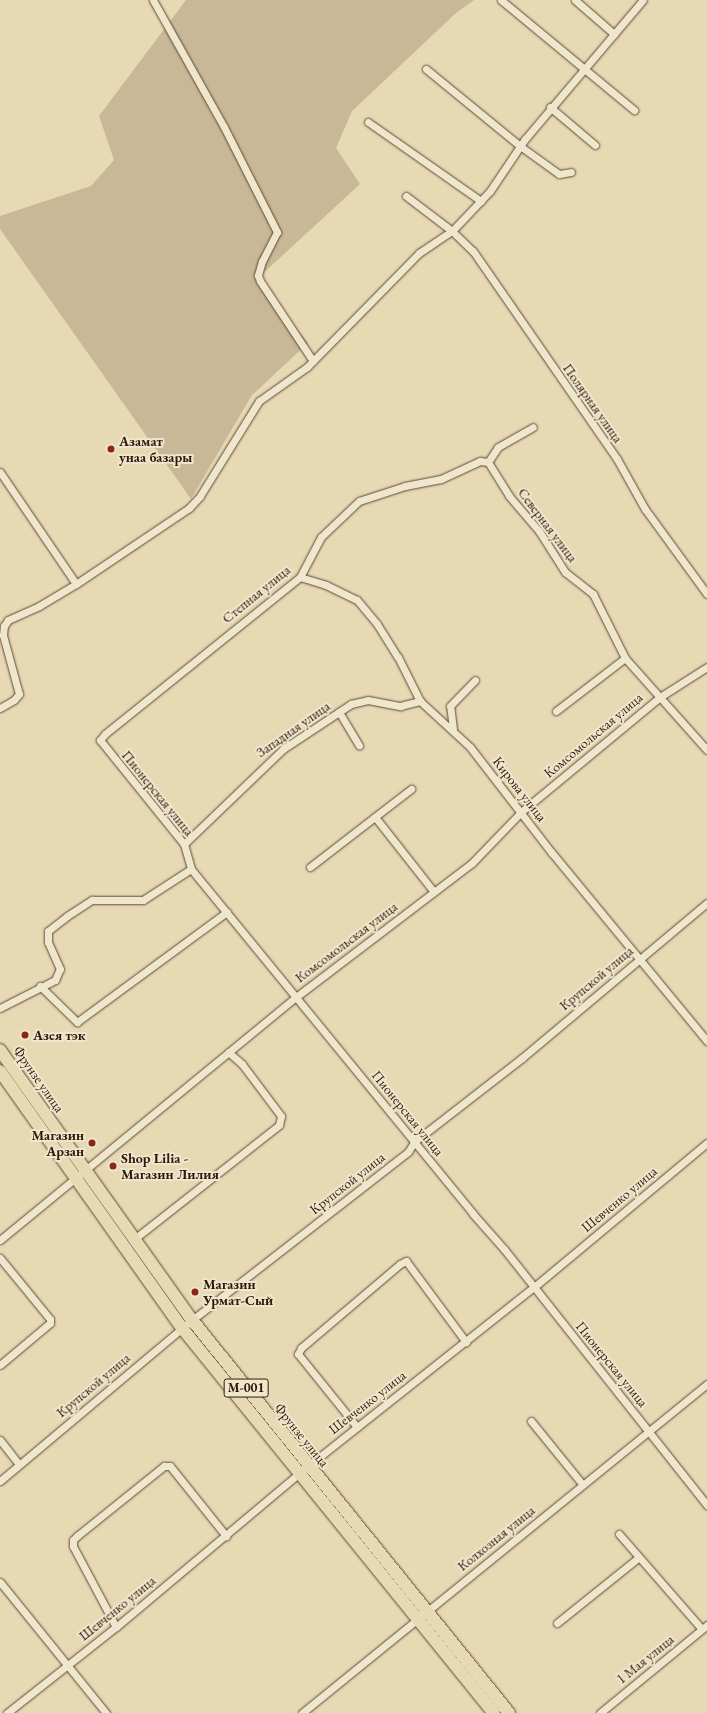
<!DOCTYPE html>
<meta charset="utf-8">
<style>
body{margin:0}
#map{position:relative;width:707px;height:1713px;overflow:hidden;background:#e6d9b4;font-family:"EB Garamond",serif}
div>[style]{position:absolute}
[style*='--x']{left:calc(var(--x)*1px);top:calc(var(--y)*1px);width:calc(var(--w)*1px);rotate:calc(var(--a)*1deg)}
.green>*{inset:0;background:#c8b897}
.roads{filter:drop-shadow(0 0 1px #604832) drop-shadow(0 0 1px #604832)}
.minor>*{height:7px;margin:-3.5px;padding:0 3.5px;transform-origin:3.5px;border-radius:3.5px;background:#efe6ce}
.primary>*{height:12px;margin:-6px;padding:0 6px;transform-origin:6px;border-radius:6px;background:#e6d9b4}
.dots>*{width:11px;height:11px;translate:-50% -50%;box-sizing:border-box;border:2px solid #efe6ce;border-radius:50%}
span{translate:-50% -50%;white-space:nowrap;text-align:center;line-height:1.15;-webkit-text-stroke:4px #efe6ce;paint-order:stroke}
.shield-label span{padding:1px 3px;background:#efe6ce;border:1px solid;border-radius:3px;-webkit-text-stroke-width:0}
.shield-label{font-size:13px;color:#331807;font-weight:700}
.street-label{font-size:14px;color:#331807}
.poi-label{font-size:14px;color:#331807;font-weight:700}
.left{translate:0 -50%;text-align:left}
.right{translate:-100% -50%;text-align:right}
</style>
<div id="map">
<div class="green">
<i style="clip-path:polygon(186px 0,474px 0,456px 13px,352px 111px,336px 148px,360px 184px,257px 279px,308px 343px,252px 395px,191px 499px,0 229px,0 216px,91px 186px,114px 160px,99px 116px)"></i>
</div>
<div class="roads">
<div class="minor">
<i style="--x:153;--y:0;--w:145;--a:60.8"></i>
<i style="--x:224;--y:127;--w:118;--a:63.2"></i>
<i style="--x:277;--y:232;--w:33;--a:117"></i>
<i style="--x:262;--y:261;--w:15;--a:106"></i>
<i style="--x:258;--y:275;--w:6;--a:72"></i>
<i style="--x:260;--y:281;--w:96;--a:56.5"></i>
<i style="--x:501;--y:0;--w:173;--a:39.6"></i>
<i style="--x:575;--y:0;--w:52;--a:41.1"></i>
<i style="--x:426;--y:69;--w:122;--a:39.3"></i>
<i style="--x:520;--y:146;--w:48;--a:35.7"></i>
<i style="--x:559;--y:174;--w:12;--a:-9"></i>
<i style="--x:550;--y:107;--w:59;--a:40.2"></i>
<i style="--x:368;--y:122;--w:138;--a:35"></i>
<i style="--x:406;--y:196;--w:58;--a:37.3"></i>
<i style="--x:452;--y:231;--w:29;--a:44"></i>
<i style="--x:473;--y:251;--w:253;--a:55.3"></i>
<i style="--x:617;--y:459;--w:57;--a:60.8"></i>
<i style="--x:645;--y:509;--w:105;--a:53.9"></i>
<i style="--x:488;--y:462;--w:8;--a:-173"></i>
<i style="--x:480;--y:461;--w:43;--a:155.2"></i>
<i style="--x:441;--y:479;--w:37;--a:169"></i>
<i style="--x:405;--y:486;--w:48;--a:161.9"></i>
<i style="--x:359;--y:501;--w:52;--a:136.5"></i>
<i style="--x:321;--y:537;--w:45;--a:117.7"></i>
<i style="--x:300;--y:577;--w:250;--a:141.2"></i>
<i style="--x:105;--y:734;--w:8;--a:130"></i>
<i style="--x:100;--y:740;--w:134;--a:51.1"></i>
<i style="--x:184;--y:844;--w:26;--a:74"></i>
<i style="--x:191;--y:869;--w:446;--a:50.7"></i>
<i style="--x:473;--y:1214;--w:47;--a:48.5"></i>
<i style="--x:504;--y:1249;--w:327;--a:51.6"></i>
<i style="--x:488;--y:462;--w:40;--a:58"></i>
<i style="--x:509;--y:496;--w:46;--a:49.4"></i>
<i style="--x:539;--y:531;--w:49;--a:57.6"></i>
<i style="--x:565;--y:572;--w:36;--a:38"></i>
<i style="--x:593;--y:594;--w:72;--a:63.4"></i>
<i style="--x:625;--y:658;--w:123;--a:48.3"></i>
<i style="--x:488;--y:462;--w:18;--a:-56"></i>
<i style="--x:498;--y:447;--w:40;--a:-29.7"></i>
<i style="--x:0;--y:472;--w:135;--a:55.8"></i>
<i style="--x:300;--y:577;--w:27;--a:17"></i>
<i style="--x:326;--y:585;--w:34;--a:26"></i>
<i style="--x:357;--y:600;--w:31;--a:50"></i>
<i style="--x:377;--y:624;--w:39;--a:58"></i>
<i style="--x:398;--y:657;--w:49;--a:63.4"></i>
<i style="--x:420;--y:701;--w:68;--a:42.6"></i>
<i style="--x:470;--y:747;--w:134;--a:52.3"></i>
<i style="--x:552;--y:853;--w:244;--a:50.5"></i>
<i style="--x:0;--y:708;--w:16;--a:-30"></i>
<i style="--x:14;--y:700;--w:8;--a:-50"></i>
<i style="--x:19;--y:694;--w:61;--a:-105.2"></i>
<i style="--x:3;--y:635;--w:9;--a:-84"></i>
<i style="--x:4;--y:626;--w:7;--a:-56"></i>
<i style="--x:8;--y:620;--w:34;--a:-24"></i>
<i style="--x:39;--y:606;--w:43;--a:-30.7"></i>
<i style="--x:76;--y:584;--w:136;--a:-33.9"></i>
<i style="--x:189;--y:508;--w:16;--a:-47"></i>
<i style="--x:200;--y:496;--w:112;--a:-58.2"></i>
<i style="--x:259;--y:401;--w:59;--a:-35.3"></i>
<i style="--x:307;--y:367;--w:160;--a:-45.5"></i>
<i style="--x:419;--y:253;--w:40;--a:-34"></i>
<i style="--x:452;--y:231;--w:55;--a:-46.5"></i>
<i style="--x:490;--y:191;--w:63;--a:-56.1"></i>
<i style="--x:525;--y:139;--w:182;--a:-49.7"></i>
<i style="--x:556;--y:711;--w:87;--a:-37.5"></i>
<i style="--x:339;--y:712;--w:39;--a:59"></i>
<i style="--x:453;--y:729;--w:23;--a:-97"></i>
<i style="--x:450;--y:706;--w:36;--a:-46"></i>
<i style="--x:375;--y:817;--w:95;--a:51.8"></i>
<i style="--x:184;--y:844;--w:137;--a:-43.8"></i>
<i style="--x:283;--y:749;--w:82;--a:-33.5"></i>
<i style="--x:351;--y:704;--w:17;--a:-13"></i>
<i style="--x:368;--y:700;--w:33;--a:11"></i>
<i style="--x:400;--y:706;--w:21;--a:-14"></i>
<i style="--x:310;--y:867;--w:128;--a:-37.7"></i>
<i style="--x:40;--y:986;--w:52;--a:44.2"></i>
<i style="--x:77;--y:1022;--w:186;--a:-36.3"></i>
<i style="--x:0;--y:1008;--w:62;--a:-27"></i>
<i style="--x:55;--y:980;--w:12;--a:-66"></i>
<i style="--x:60;--y:969;--w:30;--a:-114"></i>
<i style="--x:48;--y:942;--w:11;--a:-90"></i>
<i style="--x:48;--y:931;--w:24;--a:-38"></i>
<i style="--x:67;--y:916;--w:30;--a:-33"></i>
<i style="--x:92;--y:900;--w:51;--a:0"></i>
<i style="--x:143;--y:900;--w:57;--a:-32.9"></i>
<i style="--x:0;--y:1240;--w:383;--a:-39.4"></i>
<i style="--x:296;--y:997;--w:221;--a:-37.3"></i>
<i style="--x:472;--y:863;--w:71;--a:-46.1"></i>
<i style="--x:521;--y:812;--w:180;--a:-39.6"></i>
<i style="--x:660;--y:697;--w:56;--a:-32.6"></i>
<i style="--x:133;--y:1240;--w:186;--a:-38.2"></i>
<i style="--x:279;--y:1125;--w:9;--a:-77"></i>
<i style="--x:281;--y:1116;--w:65;--a:-126.9"></i>
<i style="--x:242;--y:1064;--w:18;--a:-139"></i>
<i style="--x:0;--y:1258;--w:79;--a:50.7"></i>
<i style="--x:50;--y:1319;--w:4;--a:90"></i>
<i style="--x:50;--y:1323;--w:65;--a:140"></i>
<i style="--x:531;--y:1421;--w:82;--a:50.9"></i>
<i style="--x:357;--y:1427;--w:94;--a:-128.9"></i>
<i style="--x:298;--y:1354;--w:7;--a:-63"></i>
<i style="--x:301;--y:1348;--w:130;--a:-40.3"></i>
<i style="--x:400;--y:1264;--w:7;--a:-27"></i>
<i style="--x:406;--y:1261;--w:101;--a:53.5"></i>
<i style="--x:0;--y:1440;--w:31;--a:52"></i>
<i style="--x:0;--y:1481;--w:251;--a:-40"></i>
<i style="--x:192;--y:1320;--w:274;--a:-37.9"></i>
<i style="--x:408;--y:1152;--w:13;--a:-58"></i>
<i style="--x:415;--y:1141;--w:135;--a:-37.8"></i>
<i style="--x:522;--y:1058;--w:241;--a:-40"></i>
<i style="--x:619;--y:1534;--w:126;--a:48.9"></i>
<i style="--x:0;--y:1582;--w:169;--a:51"></i>
<i style="--x:557;--y:1623;--w:105;--a:-38.8"></i>
<i style="--x:116;--y:1627;--w:92;--a:-118"></i>
<i style="--x:73;--y:1546;--w:6;--a:-90"></i>
<i style="--x:73;--y:1540;--w:6;--a:-45"></i>
<i style="--x:77;--y:1536;--w:112;--a:-38.8"></i>
<i style="--x:164;--y:1466;--w:6;--a:0"></i>
<i style="--x:170;--y:1466;--w:90;--a:51.3"></i>
<i style="--x:7;--y:1713;--w:139;--a:-38.3"></i>
<i style="--x:116;--y:1627;--w:251;--a:-40"></i>
<i style="--x:308;--y:1466;--w:288;--a:-38.4"></i>
<i style="--x:534;--y:1287;--w:225;--a:-39.8"></i>
<i style="--x:302;--y:1713;--w:522;--a:-39.09"></i>
<i style="--x:600;--y:1713;--w:139;--a:-39.4"></i>
</div>
<div class="primary">
<i style="--x:0;--y:1050;--w:331;--a:54.6"></i>
<i style="--x:192;--y:1320;--w:505;--a:51.11"></i>
<i style="--x:0;--y:1071;--w:315;--a:54.7"></i>
<i style="--x:182;--y:1328;--w:496;--a:51"></i>
</div>
</div>
<div class="dots">
<i style="left:111px;top:449px;background:#8f2418"></i>
<i style="left:25px;top:1035px;background:#8f2418"></i>
<i style="left:92px;top:1143px;background:#8f2418"></i>
<i style="left:113px;top:1166px;background:#8f2418"></i>
<i style="left:195px;top:1292px;background:#8f2418"></i>
</div>
<div class="shield-label">
<span style="left:246px;top:1388px">M-001</span>
</div>
<div class="street-label">
<span style="left:593px;top:403px;rotate:55deg">Полярная улица</span>
<span style="left:548px;top:525px;rotate:53deg">Северная улица</span>
<span style="left:256px;top:594px;rotate:-39deg">Степная улица</span>
<span style="left:293px;top:729px;rotate:-35deg">Западная улица</span>
<span style="left:593px;top:735px;rotate:-40deg">Комсомольская улица</span>
<span style="left:520px;top:789px;rotate:52deg">Кирова улица</span>
<span style="left:158px;top:793px;rotate:51deg">Пионерская улица</span>
<span style="left:346px;top:942px;rotate:-37deg">Комсомольская улица</span>
<span style="left:596px;top:978px;rotate:-40deg">Крупской улица</span>
<span style="left:39px;top:1079px;rotate:55deg">Фрунзе улица</span>
<span style="left:408px;top:1113px;rotate:51deg">Пионерская улица</span>
<span style="left:347px;top:1183px;rotate:-38deg">Крупской улица</span>
<span style="left:619px;top:1199px;rotate:-40deg">Шевченко улица</span>
<span style="left:612px;top:1364px;rotate:51deg">Пионерская улица</span>
<span style="left:93px;top:1385px;rotate:-40deg">Крупской улица</span>
<span style="left:367px;top:1402px;rotate:-38deg">Шевченко улица</span>
<span style="left:302px;top:1435px;rotate:51deg">Фрунзе улица</span>
<span style="left:496px;top:1538px;rotate:-39deg">Колхозная улица</span>
<span style="left:117px;top:1608px;rotate:-39deg">Шевченко улица</span>
<span style="left:645px;top:1659px;rotate:-39deg">1 Мая улица</span>
</div>
<div class="poi-label">
<span class="left" style="left:119px;top:449px">Азамат<br>унаа базары</span>
<span class="left" style="left:33px;top:1035px">Азея тэк</span>
<span class="right" style="left:84px;top:1143px">Магазин<br>Арзан</span>
<span class="left" style="left:121px;top:1166px">Shop Lilia -<br>Магазин Лилия</span>
<span class="left" style="left:203px;top:1292px">Магазин<br>Урмат-Сый</span>
</div>
</div>
